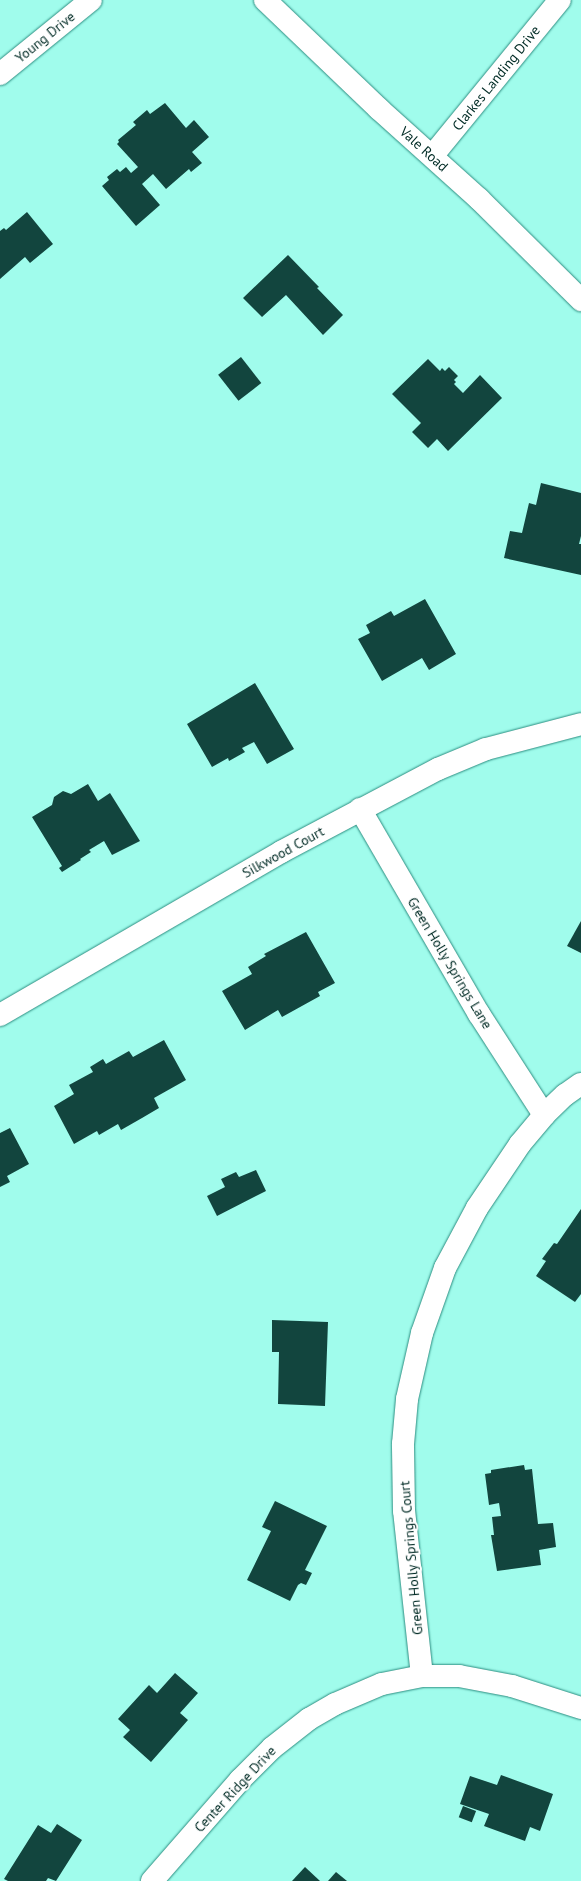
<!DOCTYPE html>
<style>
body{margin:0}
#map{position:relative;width:581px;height:1881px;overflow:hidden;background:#a0fcec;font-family:"PT Sans",sans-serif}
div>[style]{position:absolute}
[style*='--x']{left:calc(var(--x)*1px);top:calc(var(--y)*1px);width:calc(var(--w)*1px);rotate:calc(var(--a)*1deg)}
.building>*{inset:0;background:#12453e;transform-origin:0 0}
.roads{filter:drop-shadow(0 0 1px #2c8d80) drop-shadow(0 0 1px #2c8d80)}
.minor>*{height:22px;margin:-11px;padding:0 11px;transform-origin:11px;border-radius:11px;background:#fff}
.major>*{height:22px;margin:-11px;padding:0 11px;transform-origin:11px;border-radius:11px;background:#fff}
span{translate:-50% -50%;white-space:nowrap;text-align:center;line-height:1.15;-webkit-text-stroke:4px #fff;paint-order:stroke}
.street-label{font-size:14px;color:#012b25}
</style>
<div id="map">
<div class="building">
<i style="clip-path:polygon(165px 103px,186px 128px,194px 120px,209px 137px,192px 152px,202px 163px,191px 172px,189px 169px,166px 189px,153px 174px,142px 184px,160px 205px,136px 226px,102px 186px,109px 180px,107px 177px,117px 169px,120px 172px,126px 167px,131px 173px,138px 167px,117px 144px,119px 142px,118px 140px,136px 125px,133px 122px,147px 110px,150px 114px)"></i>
<i style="clip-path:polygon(27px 212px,53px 244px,30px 263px,25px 257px,0 279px,0 231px,4px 228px,6px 230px)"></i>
<i style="clip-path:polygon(288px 255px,319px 287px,317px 288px,343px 315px,323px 335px,286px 295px,262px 317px,243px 298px)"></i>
<i style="left:241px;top:357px;width:33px;height:29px;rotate:52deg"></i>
<i style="clip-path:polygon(428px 359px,440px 371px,442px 368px,445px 371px,449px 367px,458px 376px,454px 380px,456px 382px,454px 384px,463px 393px,480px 375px,502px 398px,448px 451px,437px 439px,428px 448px,412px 432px,421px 423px,392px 394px)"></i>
<i style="clip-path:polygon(541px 483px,581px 493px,581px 536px,579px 544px,581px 544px,581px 575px,504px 558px,510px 531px,522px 533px,529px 503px,536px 505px)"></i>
<i style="clip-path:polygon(425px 599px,456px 654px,429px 670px,422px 658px,382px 681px,358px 639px,370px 633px,366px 625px,391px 611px,394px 616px)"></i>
<i style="clip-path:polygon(255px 683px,294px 749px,267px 764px,254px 742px,242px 748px,245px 752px,229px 761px,228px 758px,212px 767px,187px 724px)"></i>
<i style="clip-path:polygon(88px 784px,98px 801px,110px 793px,140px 841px,112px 855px,104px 841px,89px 850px,91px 852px,80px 859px,81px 860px,62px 872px,59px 868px,62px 866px,32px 817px,52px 805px,54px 797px,63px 791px,71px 794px)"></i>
<i style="clip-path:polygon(581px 921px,581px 953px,567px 946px)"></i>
<i style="clip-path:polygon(306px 932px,335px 983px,318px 992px,320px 996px,282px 1017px,278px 1010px,245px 1030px,222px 991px,252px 974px,248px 967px,266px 956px,264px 954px)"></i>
<i style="clip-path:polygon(164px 1040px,186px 1080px,154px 1098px,159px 1108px,142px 1118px,121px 1130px,118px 1124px,99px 1135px,97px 1131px,74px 1144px,54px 1106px,74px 1094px,69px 1085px,93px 1072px,90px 1067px,103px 1059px,106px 1064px,129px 1051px,133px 1057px)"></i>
<i style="clip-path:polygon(10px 1128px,29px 1164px,7px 1176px,10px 1182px,0 1187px,0 1133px)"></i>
<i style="clip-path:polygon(256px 1170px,266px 1191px,217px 1216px,207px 1196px,225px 1187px,221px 1179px,236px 1172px,239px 1177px)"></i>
<i style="clip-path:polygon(581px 1209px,581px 1294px,575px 1302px,536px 1276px,546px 1261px,542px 1259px,554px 1243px,557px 1244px)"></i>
<i style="clip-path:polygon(272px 1320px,328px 1322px,325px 1406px,278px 1404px,279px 1352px,272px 1352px)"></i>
<i style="clip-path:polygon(524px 1465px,525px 1470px,532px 1469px,538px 1524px,553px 1523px,556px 1547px,539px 1550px,541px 1565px,497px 1571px,491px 1535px,494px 1535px,492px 1517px,501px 1516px,499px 1503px,489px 1505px,485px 1474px,491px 1473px,491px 1470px)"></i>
<i style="clip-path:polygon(275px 1501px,327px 1526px,305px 1570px,312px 1573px,306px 1585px,301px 1583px,298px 1585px,290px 1601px,247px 1580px,271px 1531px,262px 1527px)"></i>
<i style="clip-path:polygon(175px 1673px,198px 1693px,180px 1713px,188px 1720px,151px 1762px,123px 1737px,130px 1730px,118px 1719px,149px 1685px,157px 1693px)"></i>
<i style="clip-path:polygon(501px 1775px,553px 1794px,540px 1831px,530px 1827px,525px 1841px,484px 1826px,489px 1814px,460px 1804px,470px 1776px,497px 1785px)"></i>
<i style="left:463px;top:1806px;width:14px;height:12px;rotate:21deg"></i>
<i style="clip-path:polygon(57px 1824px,82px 1840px,56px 1881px,48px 1878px,46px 1881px,8px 1881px,4px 1879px,38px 1825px,51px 1833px)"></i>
<i style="clip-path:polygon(305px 1867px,320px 1881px,292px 1881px)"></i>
<i style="clip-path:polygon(336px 1872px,347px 1881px,328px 1881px)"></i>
</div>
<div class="roads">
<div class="minor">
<i style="--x:0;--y:74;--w:117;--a:-39.1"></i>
<i style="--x:433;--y:155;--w:200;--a:-50.7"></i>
<i style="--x:360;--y:809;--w:237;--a:59.9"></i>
<i style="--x:479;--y:1014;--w:120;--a:57.2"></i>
<i style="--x:0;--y:1015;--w:325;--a:-30.1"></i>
<i style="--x:281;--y:852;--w:178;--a:-27.9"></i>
<i style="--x:438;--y:769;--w:52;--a:-22.6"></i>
<i style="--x:486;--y:749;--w:98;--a:-14.7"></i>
<i style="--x:422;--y:1676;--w:166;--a:-96.2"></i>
<i style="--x:404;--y:1511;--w:67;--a:-90.9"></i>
<i style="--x:403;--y:1444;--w:45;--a:-84.9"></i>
<i style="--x:407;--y:1399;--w:68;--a:-77.2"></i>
<i style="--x:422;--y:1333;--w:69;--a:-70.5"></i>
<i style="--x:445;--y:1268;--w:68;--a:-61.9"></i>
<i style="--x:477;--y:1208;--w:77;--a:-56.1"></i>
<i style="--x:520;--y:1144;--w:38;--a:-50"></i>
<i style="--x:544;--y:1115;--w:29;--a:-44"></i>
<i style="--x:565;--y:1095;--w:19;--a:-35"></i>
<i style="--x:152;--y:1881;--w:134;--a:-48.9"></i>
<i style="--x:240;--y:1780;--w:45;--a:-45"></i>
<i style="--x:272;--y:1748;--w:47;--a:-38.1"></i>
<i style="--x:309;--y:1719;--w:30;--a:-30"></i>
<i style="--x:335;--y:1704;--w:51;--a:-23.1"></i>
<i style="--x:382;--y:1684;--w:41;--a:-11.3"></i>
<i style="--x:422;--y:1676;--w:37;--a:0"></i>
<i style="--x:459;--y:1676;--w:54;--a:10.7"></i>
<i style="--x:512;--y:1686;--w:72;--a:17.7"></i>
</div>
<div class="major">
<i style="--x:265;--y:0;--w:158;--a:43.7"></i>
<i style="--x:379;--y:109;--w:135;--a:42"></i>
<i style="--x:479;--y:199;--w:144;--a:44.7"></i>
</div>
</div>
<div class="street-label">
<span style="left:45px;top:37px;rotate:-39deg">Young Drive</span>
<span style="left:496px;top:78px;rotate:-51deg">Clarkes Landing Drive</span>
<span style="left:424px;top:149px;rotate:42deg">Vale Road</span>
<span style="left:283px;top:852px;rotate:-29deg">Silkwood Court</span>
<span style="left:450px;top:963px;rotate:59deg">Green Holly Springs Lane</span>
<span style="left:411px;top:1558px;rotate:-95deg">Green Holly Springs Court</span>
<span style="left:235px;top:1789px;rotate:-47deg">Center Ridge Drive</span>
</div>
</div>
